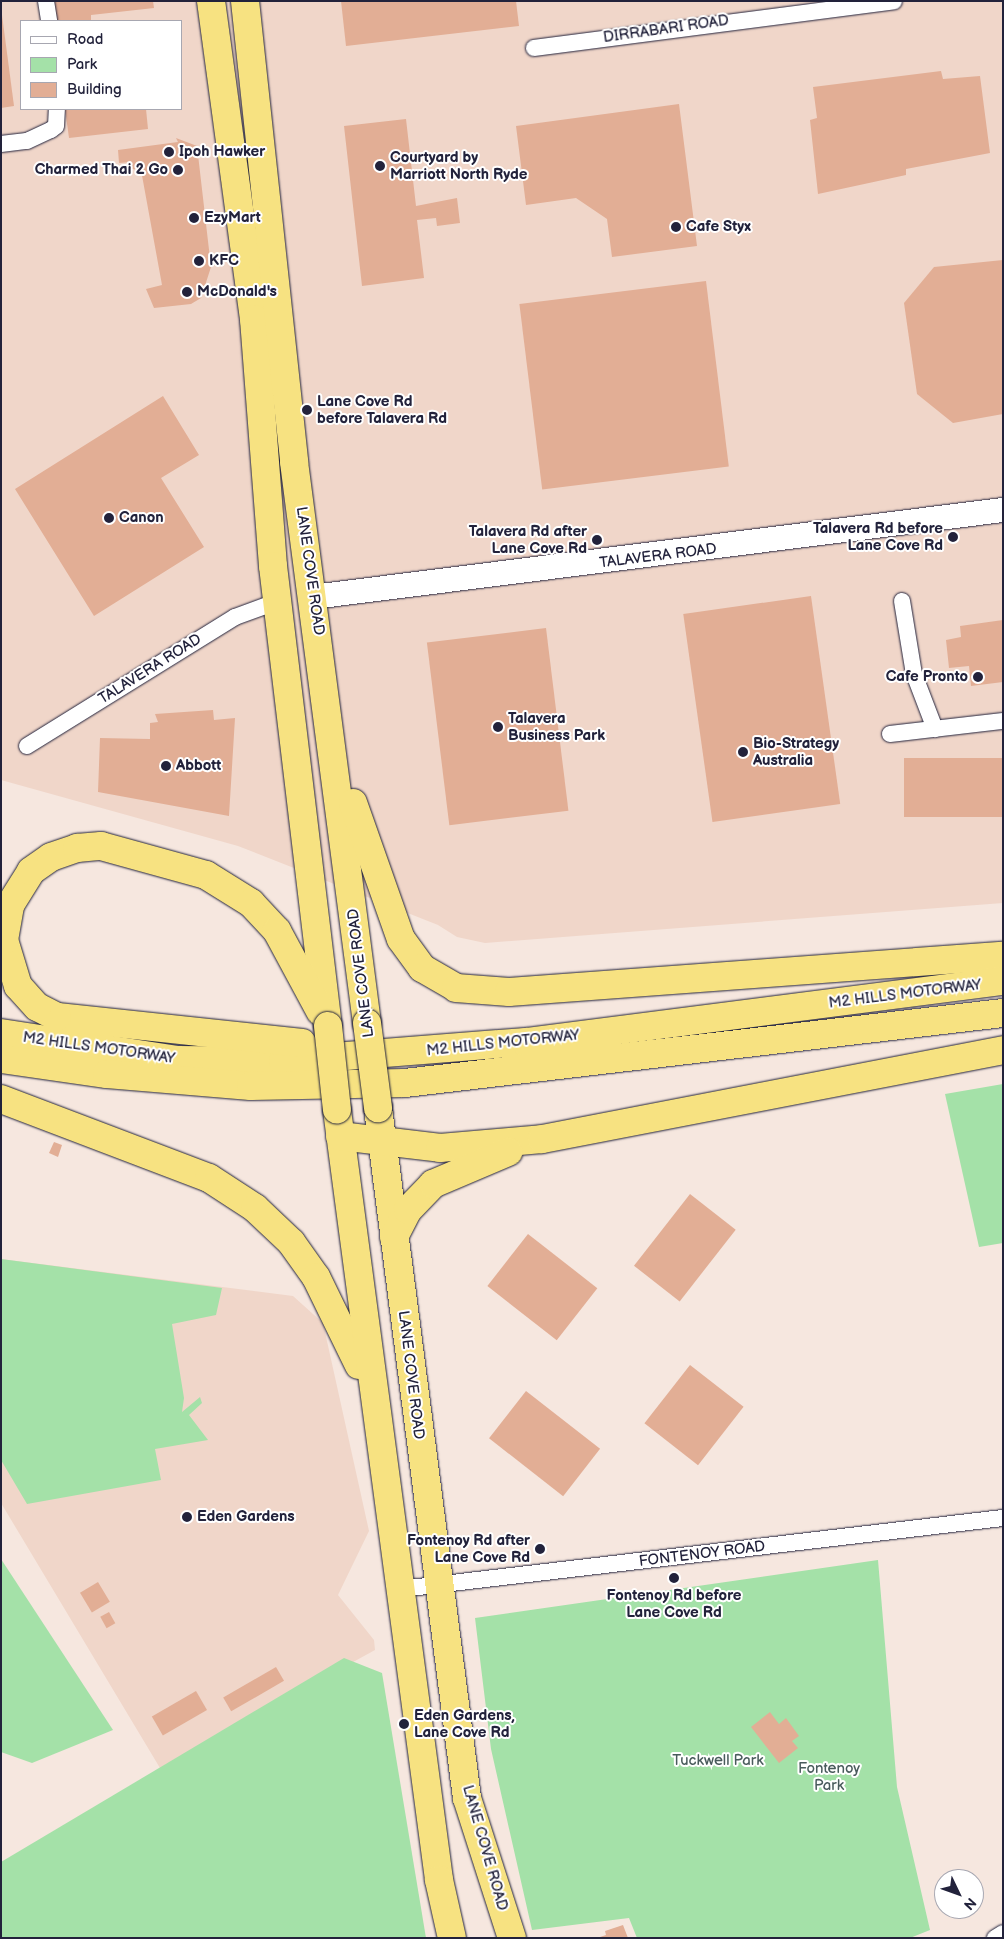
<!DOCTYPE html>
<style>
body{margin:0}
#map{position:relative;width:1004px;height:1939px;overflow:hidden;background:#f6e7df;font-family:"Balsamiq Sans",sans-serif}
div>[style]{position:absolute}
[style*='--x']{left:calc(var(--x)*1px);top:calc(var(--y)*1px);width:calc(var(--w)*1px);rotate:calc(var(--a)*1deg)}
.built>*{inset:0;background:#f0d6c9}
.green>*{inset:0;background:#a4e1a8}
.building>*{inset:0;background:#e2ae95;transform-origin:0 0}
.roads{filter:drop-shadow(0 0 1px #22223b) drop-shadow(0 0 1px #22223b)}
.street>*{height:16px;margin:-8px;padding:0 8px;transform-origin:8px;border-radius:8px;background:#fff}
.secondary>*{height:24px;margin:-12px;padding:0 12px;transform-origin:12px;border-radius:12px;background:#fff}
.highway>*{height:28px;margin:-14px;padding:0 14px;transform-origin:14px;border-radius:14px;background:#f7e281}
.bridges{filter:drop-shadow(0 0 1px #22223b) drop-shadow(0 0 1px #22223b)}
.highway-bridge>*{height:28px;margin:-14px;padding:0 14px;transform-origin:14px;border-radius:14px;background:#f7e281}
.dots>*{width:14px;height:14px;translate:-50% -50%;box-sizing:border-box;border:2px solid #fff;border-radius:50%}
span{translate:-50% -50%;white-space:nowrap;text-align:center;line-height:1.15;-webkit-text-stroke:4px #fff;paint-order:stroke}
.street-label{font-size:15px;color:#22223b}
.poi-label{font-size:15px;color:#22223b;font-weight:700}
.left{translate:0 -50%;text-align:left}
.right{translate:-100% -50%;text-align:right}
.park-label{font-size:15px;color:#495b5c}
.frame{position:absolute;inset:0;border:2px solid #22223b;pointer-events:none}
.legend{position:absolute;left:20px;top:20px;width:162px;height:90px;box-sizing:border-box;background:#fff;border:1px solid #a7a7b1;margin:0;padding:6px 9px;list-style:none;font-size:15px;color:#22223b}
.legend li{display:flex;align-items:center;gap:10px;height:25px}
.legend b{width:25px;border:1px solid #a7a7b1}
.north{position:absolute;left:934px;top:1869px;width:50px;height:50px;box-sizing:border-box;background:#fff;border:1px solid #a7a7b1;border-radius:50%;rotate:132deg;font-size:14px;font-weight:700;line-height:20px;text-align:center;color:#22223b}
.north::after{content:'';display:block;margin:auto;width:18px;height:22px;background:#22223b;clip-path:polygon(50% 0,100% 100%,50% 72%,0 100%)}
</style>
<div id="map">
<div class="built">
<i style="clip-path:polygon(evenodd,1px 1px,1003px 1px,1003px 903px,485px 943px,457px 937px,438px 925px,238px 846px,1px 780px,1px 1px,21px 21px,181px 21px,181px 109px,21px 109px,21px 21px)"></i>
<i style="clip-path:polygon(1px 1259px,293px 1296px,323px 1323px,369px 1531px,338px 1595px,374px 1640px,375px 1650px,160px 1768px,1px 1503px)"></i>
</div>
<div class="green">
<i style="clip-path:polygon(1003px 1084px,1003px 1243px,979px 1247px,945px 1094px)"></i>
<i style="clip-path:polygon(1px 1259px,222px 1288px,216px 1315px,172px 1324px,184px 1398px,182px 1412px,200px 1397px,202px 1403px,189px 1415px,208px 1440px,155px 1449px,161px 1480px,27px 1504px,1px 1460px)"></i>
<i style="clip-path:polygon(1px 1559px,113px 1730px,32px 1763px,1px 1752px)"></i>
<i style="clip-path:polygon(878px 1560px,897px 1787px,930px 1930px,910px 1938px,637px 1938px,629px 1918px,532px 1930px,491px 1749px,475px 1618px)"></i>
<i style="clip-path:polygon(344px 1658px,382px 1673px,426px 1938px,1px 1938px,1px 1862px)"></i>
</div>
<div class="building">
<i style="clip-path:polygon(53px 1px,153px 1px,154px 8px,91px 15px,91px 21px,56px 21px)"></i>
<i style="clip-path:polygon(341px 1px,516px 1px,519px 26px,346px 46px)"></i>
<i style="clip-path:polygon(2px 15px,14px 106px,1px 108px,1px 16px)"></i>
<i style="clip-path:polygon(941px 71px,943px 79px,980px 76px,990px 153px,906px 169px,906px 175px,818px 194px,810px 120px,817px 118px,813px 87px)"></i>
<i style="clip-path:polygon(679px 104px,697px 246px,612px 257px,607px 219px,576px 198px,526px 205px,516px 126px)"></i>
<i style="clip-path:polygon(65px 109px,146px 109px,148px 129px,69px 138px)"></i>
<i style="clip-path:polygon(406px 119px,416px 206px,457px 198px,460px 223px,437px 226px,436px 218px,417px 220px,424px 278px,362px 286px,344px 126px)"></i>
<i style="clip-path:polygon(176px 138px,197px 146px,211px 267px,201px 298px,191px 304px,154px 308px,146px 289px,162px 285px,141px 170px,132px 169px,131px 162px,119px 163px,118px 150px,178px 142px)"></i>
<i style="clip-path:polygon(1003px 260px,1003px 414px,953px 423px,917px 394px,904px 303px,934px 267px)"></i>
<i style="left:706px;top:281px;width:187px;height:188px;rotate:83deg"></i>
<i style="clip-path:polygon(163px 396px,199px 455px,161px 478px,204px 547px,94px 616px,15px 489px)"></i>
<i style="left:811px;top:596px;width:210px;height:129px;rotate:82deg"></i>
<i style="clip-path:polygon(1003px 620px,1003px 682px,971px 686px,969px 666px,949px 668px,946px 640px,961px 637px,960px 626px)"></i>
<i style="left:546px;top:628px;width:184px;height:120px;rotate:83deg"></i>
<i style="clip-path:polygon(213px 710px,214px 720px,235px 718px,229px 816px,98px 792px,100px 738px,150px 739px,150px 723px,158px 722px,155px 714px)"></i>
<i style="left:1003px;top:758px;width:59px;height:99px;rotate:90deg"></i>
<i style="clip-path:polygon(54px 1142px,62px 1145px,58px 1157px,49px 1153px)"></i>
<i style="left:690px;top:1194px;width:58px;height:91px;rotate:38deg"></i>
<i style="left:528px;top:1234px;width:88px;height:66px;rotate:38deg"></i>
<i style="left:690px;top:1365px;width:68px;height:74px;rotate:38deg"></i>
<i style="left:526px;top:1391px;width:94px;height:60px;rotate:38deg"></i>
<i style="left:98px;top:1582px;width:23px;height:21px;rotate:59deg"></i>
<i style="left:109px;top:1612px;width:13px;height:10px;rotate:61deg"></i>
<i style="left:276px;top:1667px;width:16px;height:61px;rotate:60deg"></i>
<i style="left:196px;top:1691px;width:22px;height:51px;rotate:60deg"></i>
<i style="clip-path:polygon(770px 1712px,779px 1724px,786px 1718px,799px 1736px,792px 1741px,798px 1748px,779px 1763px,751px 1727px)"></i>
<i style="clip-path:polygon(623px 1925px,628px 1938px,597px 1938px,606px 1935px,605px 1931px)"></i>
</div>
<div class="roads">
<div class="street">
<i style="--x:46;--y:1;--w:20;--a:81"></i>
<i style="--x:534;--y:48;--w:363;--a:-7.4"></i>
<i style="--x:1;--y:144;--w:26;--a:-7"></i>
<i style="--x:27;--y:141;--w:26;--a:-25"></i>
<i style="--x:51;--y:130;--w:6;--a:-39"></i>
<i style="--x:56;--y:126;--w:17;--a:-87"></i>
<i style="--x:902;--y:601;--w:74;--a:80.7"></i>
<i style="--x:914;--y:674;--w:59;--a:69.1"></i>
<i style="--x:890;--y:734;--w:114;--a:-6.6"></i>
<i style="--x:27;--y:746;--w:245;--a:-31.8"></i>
<i style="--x:235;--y:617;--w:44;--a:-20.1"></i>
<i style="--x:401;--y:1589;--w:606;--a:-6.73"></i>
<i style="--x:995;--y:1938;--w:9;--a:-32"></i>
</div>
<div class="secondary">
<i style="--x:313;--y:597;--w:695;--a:-7.19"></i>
</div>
<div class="highway">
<i style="--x:211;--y:1;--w:321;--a:82.3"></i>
<i style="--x:254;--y:319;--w:248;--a:85.6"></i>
<i style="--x:273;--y:566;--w:463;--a:83.2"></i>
<i style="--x:245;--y:1;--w:464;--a:83.9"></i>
<i style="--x:294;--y:462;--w:566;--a:82.59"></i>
<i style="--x:353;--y:803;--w:144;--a:70.6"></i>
<i style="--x:401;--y:939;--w:36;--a:54"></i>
<i style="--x:422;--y:968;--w:39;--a:30"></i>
<i style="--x:456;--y:988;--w:53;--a:4.3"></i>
<i style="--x:509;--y:992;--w:495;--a:-4.2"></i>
<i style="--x:1;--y:1033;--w:179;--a:8.7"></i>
<i style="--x:178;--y:1060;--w:105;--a:0.5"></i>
<i style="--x:283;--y:1061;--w:244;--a:-4.5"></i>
<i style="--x:526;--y:1042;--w:481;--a:-7.3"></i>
<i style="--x:302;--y:1043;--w:246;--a:-173.9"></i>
<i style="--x:57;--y:1017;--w:22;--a:-153"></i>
<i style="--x:37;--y:1007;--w:28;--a:-132"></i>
<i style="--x:18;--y:986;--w:48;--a:-106.9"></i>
<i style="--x:4;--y:940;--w:36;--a:-80"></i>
<i style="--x:10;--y:905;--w:40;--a:-58"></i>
<i style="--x:31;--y:871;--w:24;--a:-35"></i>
<i style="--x:51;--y:857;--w:28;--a:-19"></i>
<i style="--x:77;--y:848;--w:24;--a:-5"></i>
<i style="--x:101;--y:846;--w:109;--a:15.4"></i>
<i style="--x:206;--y:875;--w:53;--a:31.9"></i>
<i style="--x:251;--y:903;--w:38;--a:47"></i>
<i style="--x:277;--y:931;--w:91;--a:61.7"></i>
<i style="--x:1;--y:1059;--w:107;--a:8.1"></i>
<i style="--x:107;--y:1074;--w:144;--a:4.8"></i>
<i style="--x:251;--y:1086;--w:154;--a:-1.1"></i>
<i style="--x:405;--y:1083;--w:602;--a:-6.68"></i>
<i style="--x:1;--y:1099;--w:222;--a:20.8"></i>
<i style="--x:209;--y:1178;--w:55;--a:33.1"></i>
<i style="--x:255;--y:1208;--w:50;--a:43.4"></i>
<i style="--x:291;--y:1242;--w:43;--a:54.5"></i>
<i style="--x:316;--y:1277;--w:98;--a:64"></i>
<i style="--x:378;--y:1108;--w:696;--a:82.65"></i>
<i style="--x:467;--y:1798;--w:147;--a:72.2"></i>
<i style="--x:337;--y:1110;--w:777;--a:82.45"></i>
<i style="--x:439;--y:1880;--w:59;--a:77.4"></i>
<i style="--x:340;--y:1136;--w:101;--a:6.8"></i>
<i style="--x:440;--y:1148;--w:102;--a:-5"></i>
<i style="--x:542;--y:1139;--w:470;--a:-10.9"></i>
<i style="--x:394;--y:1237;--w:30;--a:-63"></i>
<i style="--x:408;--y:1210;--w:36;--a:-46"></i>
<i style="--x:433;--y:1184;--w:82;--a:-23.1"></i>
</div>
</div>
<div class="bridges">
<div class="highway-bridge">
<i style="--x:367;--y:1023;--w:86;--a:82.6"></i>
<i style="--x:328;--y:1026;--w:84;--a:83.9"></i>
</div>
</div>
<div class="dots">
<i style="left:169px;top:152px;background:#22223b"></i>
<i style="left:380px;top:166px;background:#22223b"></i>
<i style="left:178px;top:170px;background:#22223b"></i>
<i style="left:194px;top:218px;background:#22223b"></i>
<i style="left:676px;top:227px;background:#22223b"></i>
<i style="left:199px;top:261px;background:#22223b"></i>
<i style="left:187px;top:292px;background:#22223b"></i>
<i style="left:307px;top:410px;background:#22223b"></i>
<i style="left:109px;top:518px;background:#22223b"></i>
<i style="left:953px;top:537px;background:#22223b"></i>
<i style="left:597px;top:540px;background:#22223b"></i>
<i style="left:978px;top:677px;background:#22223b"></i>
<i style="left:498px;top:727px;background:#22223b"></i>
<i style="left:743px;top:752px;background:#22223b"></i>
<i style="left:166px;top:766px;background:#22223b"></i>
<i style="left:187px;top:1517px;background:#22223b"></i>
<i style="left:540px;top:1549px;background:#22223b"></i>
<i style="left:674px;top:1578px;background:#22223b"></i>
<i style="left:404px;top:1724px;background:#22223b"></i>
</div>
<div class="street-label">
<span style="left:666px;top:29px;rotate:-8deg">DIRRABARI ROAD</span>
<span style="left:658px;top:556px;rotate:-7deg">TALAVERA ROAD</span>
<span style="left:310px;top:571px;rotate:82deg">LANE COVE ROAD</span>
<span style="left:150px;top:669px;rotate:-32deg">TALAVERA ROAD</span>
<span style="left:361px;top:973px;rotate:-97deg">LANE COVE ROAD</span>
<span style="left:905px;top:994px;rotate:-7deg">M2 HILLS MOTORWAY</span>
<span style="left:503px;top:1043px;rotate:-6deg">M2 HILLS MOTORWAY</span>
<span style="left:99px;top:1048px;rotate:8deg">M2 HILLS MOTORWAY</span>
<span style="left:411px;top:1375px;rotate:83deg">LANE COVE ROAD</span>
<span style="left:702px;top:1554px;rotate:-7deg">FONTENOY ROAD</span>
<span style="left:485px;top:1848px;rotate:74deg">LANE COVE ROAD</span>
</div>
<div class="poi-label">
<span class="left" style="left:179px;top:152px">Ipoh Hawker</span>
<span class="left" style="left:390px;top:166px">Courtyard by<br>Marriott North Ryde</span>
<span class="right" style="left:168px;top:170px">Charmed Thai 2 Go</span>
<span class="left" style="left:204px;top:218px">EzyMart</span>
<span class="left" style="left:686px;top:227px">Cafe Styx</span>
<span class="left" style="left:209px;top:261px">KFC</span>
<span class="left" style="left:197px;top:292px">McDonald's</span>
<span class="left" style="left:317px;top:410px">Lane Cove Rd<br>before Talavera Rd</span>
<span class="left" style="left:119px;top:518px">Canon</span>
<span class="right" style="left:943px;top:537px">Talavera Rd before<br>Lane Cove Rd</span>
<span class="right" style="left:587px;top:540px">Talavera Rd after<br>Lane Cove Rd</span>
<span class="right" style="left:968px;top:677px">Cafe Pronto</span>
<span class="left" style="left:508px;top:727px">Talavera<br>Business Park</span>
<span class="left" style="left:753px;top:752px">Bio-Strategy<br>Australia</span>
<span class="left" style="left:176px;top:766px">Abbott</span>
<span class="left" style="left:197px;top:1517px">Eden Gardens</span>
<span class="right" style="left:530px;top:1549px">Fontenoy Rd after<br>Lane Cove Rd</span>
<span style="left:674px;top:1604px">Fontenoy Rd before<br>Lane Cove Rd</span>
<span class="left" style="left:414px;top:1724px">Eden Gardens,<br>Lane Cove Rd</span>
</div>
<div class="park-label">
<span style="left:718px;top:1761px">Tuckwell Park</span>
<span style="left:829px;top:1777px">Fontenoy<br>Park</span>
</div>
<div class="frame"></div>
<ul class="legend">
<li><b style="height:6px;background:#fff"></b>Road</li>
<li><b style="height:14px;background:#a4e1a8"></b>Park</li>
<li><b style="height:14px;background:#e2ae95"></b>Building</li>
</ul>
<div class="north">N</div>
</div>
